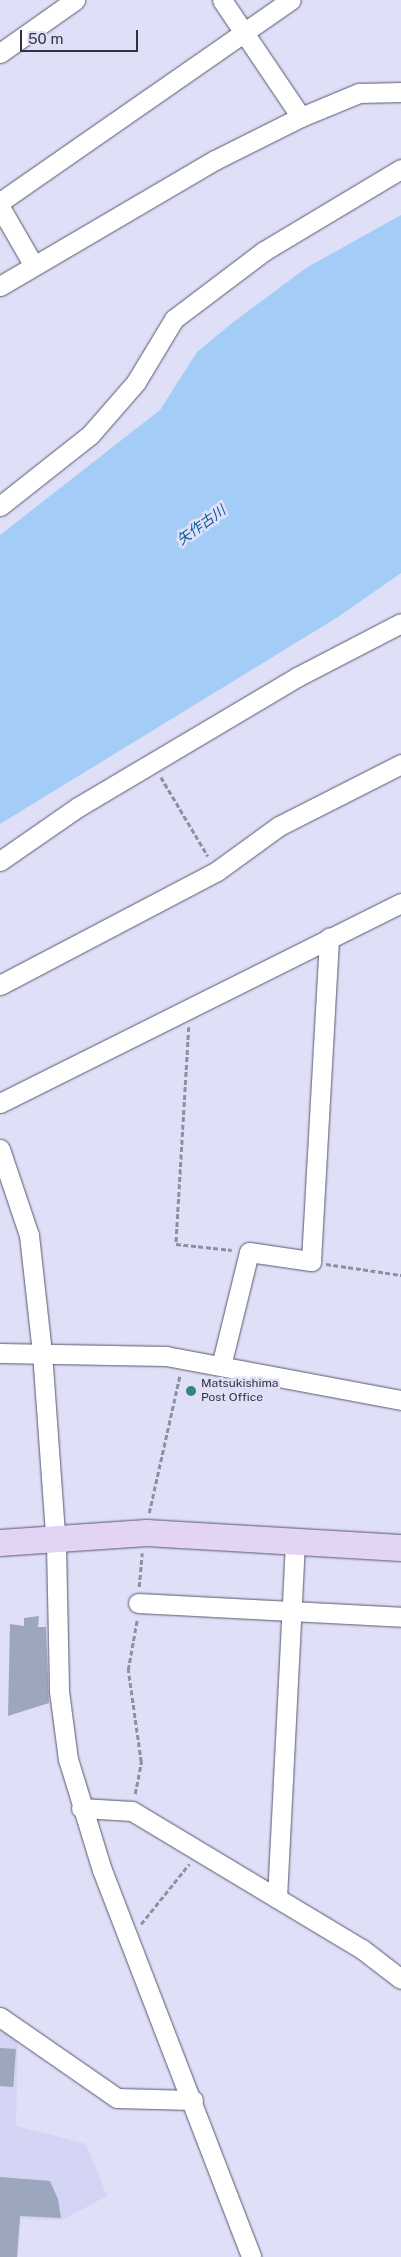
<!DOCTYPE html>
<meta charset="utf-8">
<style>
body{margin:0}
#map{position:relative;width:401px;height:2257px;overflow:hidden;background:#dfdff8;font-family:"Public Sans","Noto Sans JP",sans-serif}
div>[style]{position:absolute}
[style*='--x']{left:calc(var(--x)*1px);top:calc(var(--y)*1px);width:calc(var(--w)*1px);rotate:calc(var(--a)*1deg)}
.built>*{inset:0;background:#d4d4f4}
.water>*{inset:0;background:#a3cdf7}
.building>*{inset:0;background:#9ca6bc;transform-origin:0 0}
.path>*{height:2.5px;margin-top:-1.25px;transform-origin:0;background:repeating-linear-gradient(90deg,#8f8fa1 0 5px,transparent 0 7.5px)}
.roads{filter:drop-shadow(0 0 1px #57576c) drop-shadow(0 0 1px #57576c)}
.street>*{height:19px;margin:-9.5px;padding:0 9.5px;transform-origin:9.5px;border-radius:9.5px;background:#fff}
.secondary>*{height:26px;margin:-13px;padding:0 13px;transform-origin:13px;border-radius:13px;background:#e3d4f3}
.dots>*{width:14px;height:14px;translate:-50% -50%;box-sizing:border-box;border:2px solid #dfdff8;border-radius:50%}
span{translate:-50% -50%;white-space:nowrap;text-align:center;line-height:1.15;-webkit-text-stroke:5px #dfdff8;paint-order:stroke}
.poi-label{font-size:12px;color:#33333d}
.left{translate:0 -50%;text-align:left}
.water-label{font-size:14px;color:#025996;font-style:italic}
.scale{position:absolute;left:20px;top:30px;width:118px;height:22px;box-sizing:border-box;border:2px solid #33333d;border-top:0;padding-left:6px;font-size:15px;line-height:18px;white-space:nowrap;color:#33333d;-webkit-text-stroke:4px #dfdff8;paint-order:stroke}
</style>
<div id="map">
<div class="built">
<i style="clip-path:polygon(0 2020px,18px 2032px,16px 2126px,86px 2144px,107px 2196px,62px 2220px,21px 2219px,18px 2257px,0 2257px)"></i>
</div>
<div class="water">
<i style="clip-path:polygon(401px 215px,401px 573px,338px 617px,0 824px,0 535px,160px 410px,197px 352px,232px 323px,306px 268px)"></i>
</div>
<div class="building">
<i style="clip-path:polygon(39px 1616px,38px 1627px,46px 1627px,49px 1703px,8px 1716px,10px 1624px,24px 1626px,24px 1618px)"></i>
<i style="left:0;top:2048px;width:16px;height:38px;rotate:4deg"></i>
<i style="clip-path:polygon(0 2177px,50px 2181px,58px 2199px,61px 2218px,20px 2216px,17px 2257px,0 2257px)"></i>
</div>
<div class="path">
<i style="--x:161;--y:777;--w:92;--a:59.3"></i>
<i style="--x:189;--y:1027;--w:217;--a:93.4"></i>
<i style="--x:176;--y:1244;--w:56;--a:6.1"></i>
<i style="--x:326;--y:1264;--w:76;--a:8.3"></i>
<i style="--x:149;--y:1513;--w:142;--a:-77.4"></i>
<i style="--x:139;--y:1587;--w:34;--a:-85"></i>
<i style="--x:135;--y:1794;--w:33;--a:-79"></i>
<i style="--x:141;--y:1762;--w:93;--a:-98"></i>
<i style="--x:128;--y:1670;--w:51;--a:-79.8"></i>
<i style="--x:141;--y:1924;--w:77;--a:-51.3"></i>
</div>
<div class="roads">
<div class="street">
<i style="--x:222;--y:0;--w:141;--a:56"></i>
<i style="--x:0;--y:53;--w:92;--a:-35.2"></i>
<i style="--x:0;--y:202;--w:354;--a:-34.8"></i>
<i style="--x:0;--y:207;--w:68;--a:60"></i>
<i style="--x:0;--y:286;--w:249;--a:-30.4"></i>
<i style="--x:215;--y:160;--w:96;--a:-26.6"></i>
<i style="--x:301;--y:117;--w:63;--a:-22.5"></i>
<i style="--x:359;--y:93;--w:42;--a:-1.4"></i>
<i style="--x:0;--y:506;--w:115;--a:-38.3"></i>
<i style="--x:90;--y:435;--w:70;--a:-49"></i>
<i style="--x:136;--y:382;--w:74;--a:-58.9"></i>
<i style="--x:174;--y:319;--w:113;--a:-37.1"></i>
<i style="--x:264;--y:251;--w:160;--a:-30.9"></i>
<i style="--x:0;--y:861;--w:95;--a:-34.7"></i>
<i style="--x:78;--y:807;--w:255;--a:-30.7"></i>
<i style="--x:297;--y:677;--w:117;--a:-27.4"></i>
<i style="--x:0;--y:985;--w:245;--a:-27.7"></i>
<i style="--x:217;--y:871;--w:77;--a:-36"></i>
<i style="--x:279;--y:826;--w:137;--a:-26.9"></i>
<i style="--x:0;--y:1103;--w:448;--a:-26.5"></i>
<i style="--x:0;--y:1149;--w:91;--a:71.4"></i>
<i style="--x:29;--y:1235;--w:118;--a:83.7"></i>
<i style="--x:42;--y:1352;--w:194;--a:85.9"></i>
<i style="--x:56;--y:1545;--w:146;--a:88.8"></i>
<i style="--x:59;--y:1691;--w:69;--a:82.5"></i>
<i style="--x:68;--y:1759;--w:116;--a:73"></i>
<i style="--x:102;--y:1870;--w:415;--a:68.9"></i>
<i style="--x:0;--y:1353;--w:166;--a:1"></i>
<i style="--x:166;--y:1356;--w:239;--a:10.6"></i>
<i style="--x:221;--y:1366;--w:117;--a:-76.2"></i>
<i style="--x:249;--y:1252;--w:63;--a:8.3"></i>
<i style="--x:311;--y:1261;--w:324;--a:-86.8"></i>
<i style="--x:138;--y:1603;--w:263;--a:3"></i>
<i style="--x:81;--y:1808;--w:51;--a:3.4"></i>
<i style="--x:132;--y:1811;--w:268;--a:31"></i>
<i style="--x:362;--y:1949;--w:49;--a:37.6"></i>
<i style="--x:277;--y:1898;--w:357;--a:-87.1"></i>
<i style="--x:0;--y:2017;--w:142;--a:34.7"></i>
<i style="--x:117;--y:2098;--w:76;--a:1.5"></i>
</div>
<div class="secondary">
<i style="--x:0;--y:1543;--w:147;--a:-3.9"></i>
<i style="--x:147;--y:1533;--w:254;--a:3.4"></i>
</div>
</div>
<div class="dots">
<i style="left:191px;top:1391px;background:#3a8280"></i>
</div>
<div class="poi-label">
<span class="left" style="left:201px;top:1391px">Matsukishima<br>Post Office</span>
</div>
<div class="water-label">
<span style="left:201px;top:525px;rotate:-36deg">矢作古川</span>
</div>
<div class="scale">50 m</div>
</div>
